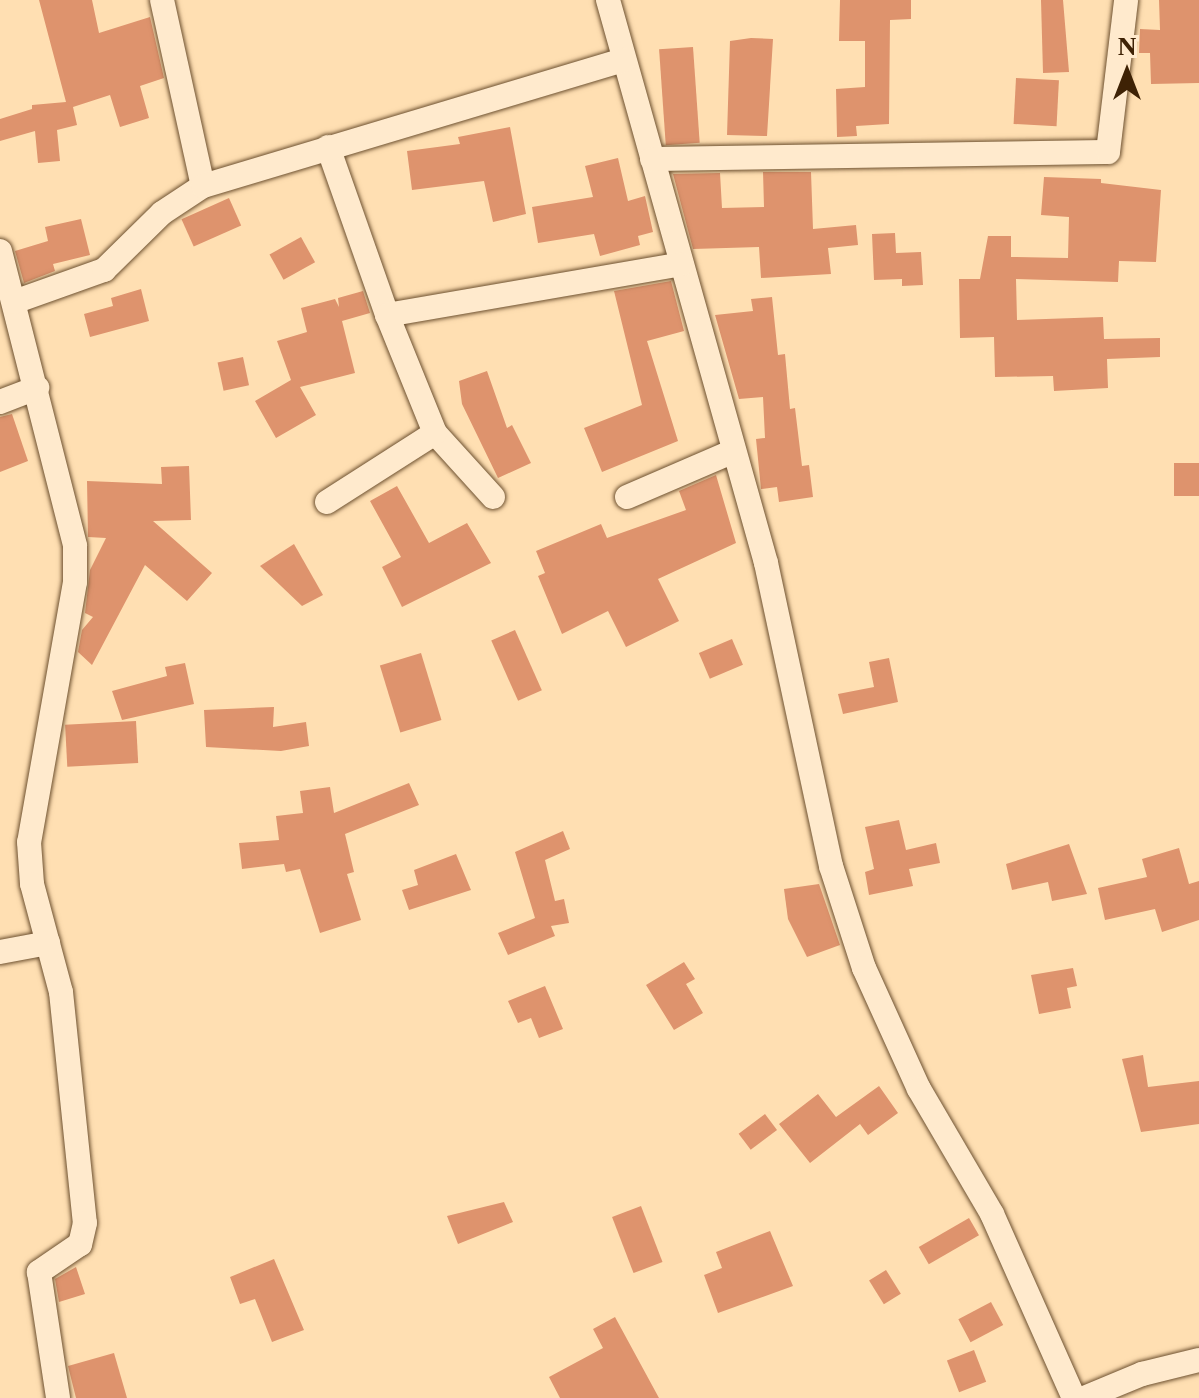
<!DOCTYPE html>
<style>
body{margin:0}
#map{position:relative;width:1199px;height:1398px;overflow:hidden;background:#ffdfb2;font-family:"Libre Caslon Text",serif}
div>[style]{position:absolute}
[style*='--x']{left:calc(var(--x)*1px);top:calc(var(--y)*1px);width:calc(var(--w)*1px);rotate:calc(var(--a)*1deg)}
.building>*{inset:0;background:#de936d;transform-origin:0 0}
.roads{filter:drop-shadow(0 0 2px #6e5130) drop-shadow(0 0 2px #6e5130)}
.street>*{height:24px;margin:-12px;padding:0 12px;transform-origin:12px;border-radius:12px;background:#ffeacd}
span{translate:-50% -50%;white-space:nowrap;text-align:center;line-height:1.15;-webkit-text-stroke:7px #ffeacd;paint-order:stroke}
.north{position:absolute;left:1087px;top:32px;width:80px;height:80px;-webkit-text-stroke:6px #ffeacd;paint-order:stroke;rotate:0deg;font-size:22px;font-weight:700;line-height:32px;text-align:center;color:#3e2205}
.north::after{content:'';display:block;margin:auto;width:28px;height:36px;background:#3e2205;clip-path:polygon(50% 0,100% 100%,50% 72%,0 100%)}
</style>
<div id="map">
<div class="building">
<i style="clip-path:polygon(39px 0,92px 0,99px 33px,150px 17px,164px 78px,140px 86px,149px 118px,120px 127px,110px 95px,73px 107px,77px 125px,57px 130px,60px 161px,38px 163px,35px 131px,0 141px,0 119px,32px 109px,32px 105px,66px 102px)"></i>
<i style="clip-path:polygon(840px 0,911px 0,911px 19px,890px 20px,889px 124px,856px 126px,857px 136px,837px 137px,836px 89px,865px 87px,865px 41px,839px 41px)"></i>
<i style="clip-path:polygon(1041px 0,1063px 0,1069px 72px,1043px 73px)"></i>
<i style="clip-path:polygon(1159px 0,1199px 0,1199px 83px,1151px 84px,1150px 53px,1139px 53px,1140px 29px,1160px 30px)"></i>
<i style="clip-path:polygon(751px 38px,773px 39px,767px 136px,727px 135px,730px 41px)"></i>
<i style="left:693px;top:47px;width:96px;height:34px;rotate:86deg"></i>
<i style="left:1016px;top:78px;width:43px;height:46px;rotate:3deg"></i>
<i style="clip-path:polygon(510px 127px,526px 214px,493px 222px,484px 181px,412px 190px,407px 151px,460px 144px,458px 137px)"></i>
<i style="clip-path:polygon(618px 158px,628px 201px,645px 196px,653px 232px,638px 236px,640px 245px,600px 256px,594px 234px,538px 243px,532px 207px,593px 197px,585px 166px)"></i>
<i style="clip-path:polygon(763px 172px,811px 172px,813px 229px,856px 225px,858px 245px,828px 248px,831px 274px,761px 278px,759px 247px,693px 249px,673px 174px,720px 173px,722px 208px,764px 207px)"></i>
<i style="clip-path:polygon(1044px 177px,1101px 179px,1101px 183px,1161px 190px,1156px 262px,1119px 261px,1118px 282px,1016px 279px,1017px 320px,1103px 317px,1104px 339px,1160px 338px,1160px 357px,1107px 359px,1108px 388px,1054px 391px,1053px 376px,995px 377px,994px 337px,960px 338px,959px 279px,980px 279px,988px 236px,1011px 236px,1011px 257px,1068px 258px,1069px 217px,1041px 215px)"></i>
<i style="left:229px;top:198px;width:30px;height:52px;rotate:66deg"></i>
<i style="clip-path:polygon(81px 219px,90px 255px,53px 264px,55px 271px,24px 283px,15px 251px,48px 241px,45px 227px)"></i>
<i style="clip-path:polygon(895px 233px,896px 253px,921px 252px,923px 285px,902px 286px,902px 279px,874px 280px,872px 234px)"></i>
<i style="left:301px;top:237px;width:29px;height:36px;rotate:61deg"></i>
<i style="clip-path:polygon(671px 281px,684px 331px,647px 341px,678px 441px,602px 472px,584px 428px,642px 405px,614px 291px)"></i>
<i style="clip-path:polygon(141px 289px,149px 321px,90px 337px,84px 314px,113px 306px,111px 298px)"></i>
<i style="clip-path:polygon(363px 291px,370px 313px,342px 321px,355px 373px,300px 387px,316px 415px,276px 438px,255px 401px,291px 380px,277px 341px,307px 332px,301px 308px,335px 299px,339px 307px,338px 298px)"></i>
<i style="clip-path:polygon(772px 297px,778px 355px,785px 354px,790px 409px,795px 408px,802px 466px,809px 465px,813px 497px,779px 502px,777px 487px,761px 489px,756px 439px,765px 438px,763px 397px,739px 399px,715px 315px,753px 311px,751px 299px)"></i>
<i style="left:243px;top:357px;width:29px;height:26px;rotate:78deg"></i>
<i style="clip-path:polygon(487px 371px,507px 428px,512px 425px,531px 463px,498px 478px,462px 404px,459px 381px)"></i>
<i style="clip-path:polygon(12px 414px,28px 461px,0 472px,0 417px)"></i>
<i style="left:1199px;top:463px;width:33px;height:25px;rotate:90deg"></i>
<i style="clip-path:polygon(189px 466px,191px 520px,153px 521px,212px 573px,187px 601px,145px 565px,92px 665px,78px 652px,82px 630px,93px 617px,85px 613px,90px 570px,106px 538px,88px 537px,87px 481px,162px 484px,161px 467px)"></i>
<i style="clip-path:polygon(716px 475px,736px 543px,658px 579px,679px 621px,626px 647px,608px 611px,562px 634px,538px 576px,545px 573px,536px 551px,601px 524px,607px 538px,686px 510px,679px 491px)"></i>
<i style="clip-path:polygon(397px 486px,429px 543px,467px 523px,491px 563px,402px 607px,382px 567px,401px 557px,370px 501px)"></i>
<i style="clip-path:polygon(294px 544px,323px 595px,302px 606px,260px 566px)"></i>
<i style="left:515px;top:630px;width:66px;height:26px;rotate:66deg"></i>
<i style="left:732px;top:639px;width:28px;height:36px;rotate:67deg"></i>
<i style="left:421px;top:653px;width:70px;height:43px;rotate:73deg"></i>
<i style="clip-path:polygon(889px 658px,898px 702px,843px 714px,838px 694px,874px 687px,869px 662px)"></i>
<i style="clip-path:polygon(185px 663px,194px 704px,122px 720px,112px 691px,167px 676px,165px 667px)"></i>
<i style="clip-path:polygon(274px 707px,273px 727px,306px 722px,309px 746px,281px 751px,206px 747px,204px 710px)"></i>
<i style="left:136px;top:721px;width:42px;height:71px;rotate:87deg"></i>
<i style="clip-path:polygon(409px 783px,419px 805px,345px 834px,354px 872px,347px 874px,361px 920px,320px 933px,300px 869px,286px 872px,284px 864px,242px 869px,239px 843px,279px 840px,276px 816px,303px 813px,300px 791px,330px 787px,334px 813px)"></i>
<i style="clip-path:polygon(899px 820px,906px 850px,936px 843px,940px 863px,909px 869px,913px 886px,869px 895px,865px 872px,874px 869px,865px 827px)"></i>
<i style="clip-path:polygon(563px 831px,570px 849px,545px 860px,555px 901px,564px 899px,569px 923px,551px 926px,555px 936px,508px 955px,498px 933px,535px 918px,515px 852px)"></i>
<i style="clip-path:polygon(1069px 844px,1087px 894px,1052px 901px,1048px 882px,1012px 890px,1006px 864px)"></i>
<i style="clip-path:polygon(1179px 848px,1189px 884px,1199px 881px,1199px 920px,1162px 932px,1155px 909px,1105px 920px,1098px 888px,1147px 877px,1142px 859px)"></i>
<i style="clip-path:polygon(456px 854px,471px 890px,409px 910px,402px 890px,418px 885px,414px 870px)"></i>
<i style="clip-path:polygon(819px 884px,840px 945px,807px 957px,788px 919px,784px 889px)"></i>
<i style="clip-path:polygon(684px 962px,695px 979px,686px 984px,703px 1013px,674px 1030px,646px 985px)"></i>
<i style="clip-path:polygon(1073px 968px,1077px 986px,1067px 988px,1071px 1008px,1039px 1014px,1031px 975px)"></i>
<i style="clip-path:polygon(545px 986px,563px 1029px,539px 1038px,531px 1018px,518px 1023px,508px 1001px)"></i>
<i style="clip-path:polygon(1143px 1055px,1148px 1087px,1199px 1081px,1199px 1124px,1141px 1132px,1122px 1059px)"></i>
<i style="clip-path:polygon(879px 1086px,898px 1113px,868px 1135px,860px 1124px,810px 1163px,779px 1124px,818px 1094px,836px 1117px)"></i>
<i style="left:765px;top:1114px;width:20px;height:33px;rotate:53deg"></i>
<i style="clip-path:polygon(504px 1202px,513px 1222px,458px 1244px,447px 1216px)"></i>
<i style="left:641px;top:1206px;width:60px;height:31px;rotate:69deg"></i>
<i style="left:969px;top:1218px;width:20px;height:58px;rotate:60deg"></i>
<i style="clip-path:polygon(770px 1231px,793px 1286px,718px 1313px,704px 1275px,722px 1268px,716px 1252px)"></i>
<i style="clip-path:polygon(274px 1259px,304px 1330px,272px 1342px,255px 1299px,240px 1304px,230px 1277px)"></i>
<i style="clip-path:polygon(76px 1267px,85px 1294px,59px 1302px,55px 1279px)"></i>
<i style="left:886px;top:1270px;width:28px;height:20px;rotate:58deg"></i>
<i style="left:991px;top:1302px;width:26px;height:37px;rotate:62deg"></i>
<i style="clip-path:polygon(615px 1317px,659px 1398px,560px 1398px,549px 1377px,603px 1348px,593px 1329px)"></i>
<i style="left:974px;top:1350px;width:34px;height:29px;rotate:69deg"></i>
<i style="clip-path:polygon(114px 1353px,127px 1398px,76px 1398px,68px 1366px)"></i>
</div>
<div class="roads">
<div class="street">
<i style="--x:162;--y:0;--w:190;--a:77.6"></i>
<i style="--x:608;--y:0;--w:585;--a:74.32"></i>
<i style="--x:766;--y:563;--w:310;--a:77.9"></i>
<i style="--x:831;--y:866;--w:107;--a:72.1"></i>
<i style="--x:864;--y:968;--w:133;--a:65.6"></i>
<i style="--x:919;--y:1089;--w:145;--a:59.7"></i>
<i style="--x:992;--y:1214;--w:201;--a:66"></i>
<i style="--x:328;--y:147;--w:178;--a:70.6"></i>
<i style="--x:652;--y:159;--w:456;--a:-0.9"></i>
<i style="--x:1108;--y:152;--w:153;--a:-83.2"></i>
<i style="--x:0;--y:251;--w:304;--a:75.7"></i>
<i style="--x:75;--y:546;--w:36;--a:90"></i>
<i style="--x:75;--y:582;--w:264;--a:100"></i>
<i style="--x:29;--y:842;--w:42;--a:85.9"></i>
<i style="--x:32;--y:884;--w:112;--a:75"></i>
<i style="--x:61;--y:992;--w:232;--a:84.1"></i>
<i style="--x:85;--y:1223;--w:22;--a:103"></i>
<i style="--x:80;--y:1244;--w:50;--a:145.7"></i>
<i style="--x:39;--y:1272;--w:127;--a:81.4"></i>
<i style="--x:14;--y:302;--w:96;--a:-19.6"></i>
<i style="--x:104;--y:270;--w:81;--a:-44.5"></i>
<i style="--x:162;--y:213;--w:49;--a:-33.4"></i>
<i style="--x:203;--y:186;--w:439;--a:-16.7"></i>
<i style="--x:0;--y:402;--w:40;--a:-21"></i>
<i style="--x:493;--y:497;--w:86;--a:-132.2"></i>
<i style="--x:435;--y:433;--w:127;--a:-112.1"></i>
<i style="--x:387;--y:315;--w:298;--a:-9.8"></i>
<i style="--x:627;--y:497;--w:116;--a:-23.3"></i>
<i style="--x:327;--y:502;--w:128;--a:-32.6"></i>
<i style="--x:0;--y:952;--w:49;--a:-10.6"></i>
<i style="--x:1084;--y:1398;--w:63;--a:-22.5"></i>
<i style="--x:1142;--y:1374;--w:59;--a:-13.8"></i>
</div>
</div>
<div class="north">N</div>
</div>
